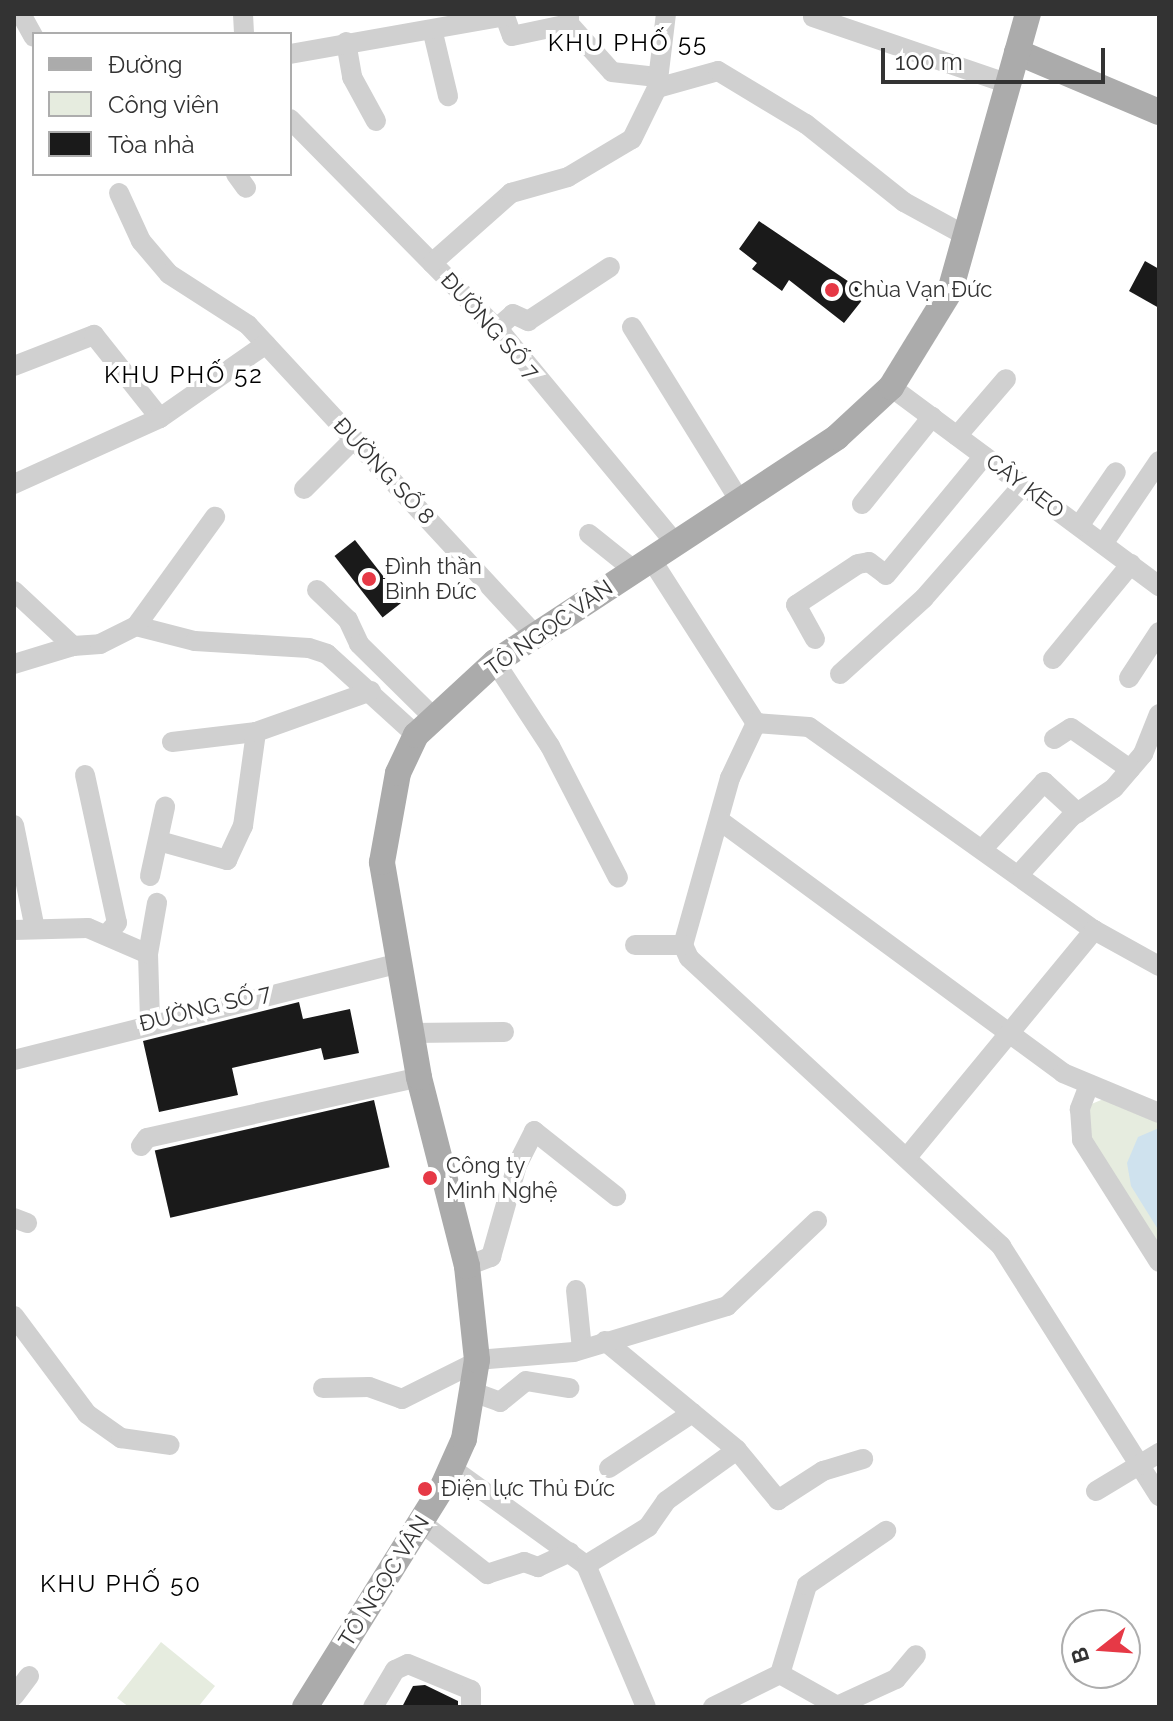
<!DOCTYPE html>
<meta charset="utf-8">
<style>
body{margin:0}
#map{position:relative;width:1173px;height:1721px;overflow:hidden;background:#fff;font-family:Raleway,sans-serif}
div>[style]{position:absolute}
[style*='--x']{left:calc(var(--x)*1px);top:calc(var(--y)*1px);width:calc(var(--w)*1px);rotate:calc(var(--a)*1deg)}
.green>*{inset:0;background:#e6ecdf}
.water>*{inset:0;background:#cfe2ee}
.building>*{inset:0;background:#1a1a1a;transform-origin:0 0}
.minor>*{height:20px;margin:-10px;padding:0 10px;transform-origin:10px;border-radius:10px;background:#d0d0d0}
.major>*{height:26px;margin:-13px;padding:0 13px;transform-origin:13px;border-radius:13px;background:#ababab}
.dots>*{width:22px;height:22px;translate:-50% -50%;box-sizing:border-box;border:4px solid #fff;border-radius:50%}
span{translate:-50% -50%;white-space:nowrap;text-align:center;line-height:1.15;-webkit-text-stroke:8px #fff;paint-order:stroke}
.poi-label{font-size:22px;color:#333}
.left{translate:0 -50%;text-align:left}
.street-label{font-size:22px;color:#333}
.neighbourhood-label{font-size:24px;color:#000;letter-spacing:2px}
.frame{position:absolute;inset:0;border:16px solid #333;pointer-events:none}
.legend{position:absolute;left:32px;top:32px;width:260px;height:144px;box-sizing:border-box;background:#fff;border:2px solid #adadad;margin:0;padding:10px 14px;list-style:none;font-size:24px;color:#333}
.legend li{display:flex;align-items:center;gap:16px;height:40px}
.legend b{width:40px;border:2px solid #adadad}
.north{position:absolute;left:1061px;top:1609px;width:80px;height:80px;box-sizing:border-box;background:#fff;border:2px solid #adadad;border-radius:50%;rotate:253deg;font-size:22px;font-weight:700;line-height:32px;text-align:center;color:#333}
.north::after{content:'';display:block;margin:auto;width:28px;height:36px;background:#e63946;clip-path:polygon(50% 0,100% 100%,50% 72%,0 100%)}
.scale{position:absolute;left:881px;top:48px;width:224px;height:36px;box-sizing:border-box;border:4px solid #333;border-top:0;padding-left:10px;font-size:24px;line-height:28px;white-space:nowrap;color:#333;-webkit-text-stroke:6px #fff;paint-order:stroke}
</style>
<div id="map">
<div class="green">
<i style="clip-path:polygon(1106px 1098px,1159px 1120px,1159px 1250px,1090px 1139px,1089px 1105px)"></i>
<i style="clip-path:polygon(161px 1642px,215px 1686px,198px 1707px,129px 1707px,117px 1698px)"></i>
</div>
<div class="water">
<i style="clip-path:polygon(1159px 1128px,1159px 1231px,1131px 1186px,1127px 1163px,1138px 1137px)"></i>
</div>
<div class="building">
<i style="clip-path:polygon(759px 221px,867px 294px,844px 323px,789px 280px,782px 291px,752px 269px,757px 263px,739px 249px)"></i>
<i style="clip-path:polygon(1145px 261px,1159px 269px,1159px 308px,1129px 291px)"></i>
<i style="left:355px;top:540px;width:78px;height:26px;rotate:52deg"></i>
<i style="clip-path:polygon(299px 1002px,303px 1019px,350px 1009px,359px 1053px,324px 1060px,321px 1048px,232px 1068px,238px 1095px,159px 1112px,143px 1041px)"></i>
<i style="left:374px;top:1100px;width:69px;height:225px;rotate:77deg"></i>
<i style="clip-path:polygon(425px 1685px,458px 1701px,458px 1707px,402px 1707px,413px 1686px)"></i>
</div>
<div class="minor">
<i style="--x:21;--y:14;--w:26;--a:61"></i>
<i style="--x:243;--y:14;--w:20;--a:87"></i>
<i style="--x:504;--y:14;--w:23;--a:70"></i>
<i style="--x:512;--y:36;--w:58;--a:-11.9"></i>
<i style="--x:569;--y:14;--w:10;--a:90"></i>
<i style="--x:569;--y:24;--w:64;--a:48.1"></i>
<i style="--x:612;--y:72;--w:45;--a:6.3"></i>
<i style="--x:813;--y:17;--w:207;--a:18.9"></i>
<i style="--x:433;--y:33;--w:65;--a:76.6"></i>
<i style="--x:346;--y:42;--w:36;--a:80"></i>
<i style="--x:352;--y:77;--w:50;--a:61.4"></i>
<i style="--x:290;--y:54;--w:218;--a:-10"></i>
<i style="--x:657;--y:88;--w:63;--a:-15.6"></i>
<i style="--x:718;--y:71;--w:103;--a:31.1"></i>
<i style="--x:806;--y:124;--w:125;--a:38.5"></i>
<i style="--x:904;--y:202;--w:73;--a:28.7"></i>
<i style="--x:290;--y:119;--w:305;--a:45.4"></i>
<i style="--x:504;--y:336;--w:270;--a:50.4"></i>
<i style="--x:236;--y:174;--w:17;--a:54"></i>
<i style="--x:119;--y:193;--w:53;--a:65.4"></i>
<i style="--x:141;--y:241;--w:43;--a:49.7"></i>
<i style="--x:169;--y:274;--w:94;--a:32.8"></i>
<i style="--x:248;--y:325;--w:421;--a:47.2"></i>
<i style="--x:432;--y:263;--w:106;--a:-41.5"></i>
<i style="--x:511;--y:193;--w:59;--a:-15.7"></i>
<i style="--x:568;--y:177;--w:74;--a:-30.7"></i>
<i style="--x:632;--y:139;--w:57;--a:-63.9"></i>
<i style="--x:657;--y:88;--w:75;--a:-83.1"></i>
<i style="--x:632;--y:327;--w:207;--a:58.2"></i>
<i style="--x:497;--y:328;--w:21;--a:-41"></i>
<i style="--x:513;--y:314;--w:17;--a:25"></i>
<i style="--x:528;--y:321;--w:98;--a:-33.4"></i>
<i style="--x:14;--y:366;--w:86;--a:-21.2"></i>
<i style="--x:94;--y:335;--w:106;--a:51.5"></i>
<i style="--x:160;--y:418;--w:129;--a:-34.9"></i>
<i style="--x:891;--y:387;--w:334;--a:36.6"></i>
<i style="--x:957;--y:436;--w:75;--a:-49.3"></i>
<i style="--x:14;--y:484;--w:160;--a:-24.3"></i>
<i style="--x:304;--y:489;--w:71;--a:-45"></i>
<i style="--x:862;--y:504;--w:112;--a:-51.2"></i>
<i style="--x:1079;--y:526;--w:65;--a:-55.6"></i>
<i style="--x:589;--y:534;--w:58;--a:38.7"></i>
<i style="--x:1103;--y:544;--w:100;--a:-56"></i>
<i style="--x:651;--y:559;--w:195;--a:57.4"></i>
<i style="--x:756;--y:723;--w:61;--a:115.3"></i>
<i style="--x:730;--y:778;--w:173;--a:105.7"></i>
<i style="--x:683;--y:945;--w:14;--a:65"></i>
<i style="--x:689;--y:958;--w:425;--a:42.7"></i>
<i style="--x:1001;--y:1246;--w:296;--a:57.7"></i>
<i style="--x:317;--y:590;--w:43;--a:44.1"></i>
<i style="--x:348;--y:620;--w:26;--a:65"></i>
<i style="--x:359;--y:644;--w:105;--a:44.6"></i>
<i style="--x:14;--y:591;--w:81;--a:43"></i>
<i style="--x:73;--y:646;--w:27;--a:-4"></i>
<i style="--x:100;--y:644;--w:40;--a:-26.6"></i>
<i style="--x:136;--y:626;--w:61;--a:14.3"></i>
<i style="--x:195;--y:641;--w:114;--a:3.5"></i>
<i style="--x:309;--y:648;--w:19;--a:18"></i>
<i style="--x:327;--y:654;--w:120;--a:42.3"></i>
<i style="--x:136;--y:626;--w:135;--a:-54.1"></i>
<i style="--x:815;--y:639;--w:39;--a:-119"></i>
<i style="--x:796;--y:605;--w:74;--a:-33.5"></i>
<i style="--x:858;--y:564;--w:11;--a:-10"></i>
<i style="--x:869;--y:562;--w:21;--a:37"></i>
<i style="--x:886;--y:575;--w:154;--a:-50.5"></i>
<i style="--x:1053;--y:659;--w:123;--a:-50.6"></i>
<i style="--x:495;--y:662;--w:100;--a:56.8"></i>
<i style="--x:550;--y:746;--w:148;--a:62.7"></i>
<i style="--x:14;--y:664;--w:62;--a:-17"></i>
<i style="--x:840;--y:674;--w:113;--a:-42.1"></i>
<i style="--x:924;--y:598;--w:150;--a:-48.8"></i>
<i style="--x:1129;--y:678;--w:55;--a:-56.9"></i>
<i style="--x:756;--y:723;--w:53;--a:4.3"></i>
<i style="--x:809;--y:727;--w:350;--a:35.5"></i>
<i style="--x:1054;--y:739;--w:20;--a:-33"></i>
<i style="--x:1071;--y:728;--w:72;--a:34.8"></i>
<i style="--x:172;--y:742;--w:85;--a:-6.8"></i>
<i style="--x:85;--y:775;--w:151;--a:77.8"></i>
<i style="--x:117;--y:923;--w:12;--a:132"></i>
<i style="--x:719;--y:820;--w:427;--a:36.3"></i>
<i style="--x:1063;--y:1073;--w:104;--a:22.6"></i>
<i style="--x:14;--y:825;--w:106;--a:78.6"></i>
<i style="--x:159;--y:841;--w:71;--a:15.6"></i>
<i style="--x:227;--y:860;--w:38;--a:-65"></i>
<i style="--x:243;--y:826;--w:95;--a:-82.1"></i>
<i style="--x:256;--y:732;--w:122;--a:-19.6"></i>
<i style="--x:988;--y:843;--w:83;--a:-47.4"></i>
<i style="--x:1044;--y:782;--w:46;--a:42.4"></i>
<i style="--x:1023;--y:870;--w:72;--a:-47.8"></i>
<i style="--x:1071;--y:817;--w:52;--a:-34"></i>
<i style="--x:1114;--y:788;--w:45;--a:-49.5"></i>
<i style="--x:1143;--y:754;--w:43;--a:-68.2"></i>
<i style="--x:150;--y:876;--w:71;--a:-77.7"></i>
<i style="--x:14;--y:930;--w:74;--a:-1.5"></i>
<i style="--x:88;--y:928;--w:65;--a:23.4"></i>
<i style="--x:635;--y:945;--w:48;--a:0"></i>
<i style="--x:150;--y:1021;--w:67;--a:-91.7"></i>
<i style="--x:148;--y:954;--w:52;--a:-80"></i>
<i style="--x:410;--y:1033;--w:94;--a:-0.6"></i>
<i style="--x:14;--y:1060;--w:397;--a:-14.1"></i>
<i style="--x:1089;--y:1085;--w:26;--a:111"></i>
<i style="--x:1080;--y:1109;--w:31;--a:86"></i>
<i style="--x:1082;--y:1140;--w:144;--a:57.7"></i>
<i style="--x:141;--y:1146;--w:10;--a:-53"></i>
<i style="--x:147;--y:1138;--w:279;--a:-12.6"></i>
<i style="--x:908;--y:1156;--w:293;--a:-50.5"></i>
<i style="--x:1094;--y:930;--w:74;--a:29"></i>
<i style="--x:14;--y:1218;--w:14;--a:21"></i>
<i style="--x:467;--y:1266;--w:26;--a:-21"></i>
<i style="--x:491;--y:1257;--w:96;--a:-74.2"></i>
<i style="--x:517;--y:1165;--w:38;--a:-63"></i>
<i style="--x:534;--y:1131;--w:105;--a:38.4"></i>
<i style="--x:576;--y:1290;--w:59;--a:84.2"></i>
<i style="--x:14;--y:1316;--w:122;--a:53.3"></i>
<i style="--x:87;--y:1414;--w:42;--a:35.2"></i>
<i style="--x:121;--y:1438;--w:49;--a:8.1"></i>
<i style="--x:605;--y:1341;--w:171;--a:39.5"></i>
<i style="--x:737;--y:1450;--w:65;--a:50.6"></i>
<i style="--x:778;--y:1500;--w:54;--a:-32.8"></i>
<i style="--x:823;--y:1471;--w:42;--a:-16.7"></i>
<i style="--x:477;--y:1360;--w:97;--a:-4.7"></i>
<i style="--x:574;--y:1352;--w:160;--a:-16.7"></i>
<i style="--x:727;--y:1306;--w:124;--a:-43.4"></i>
<i style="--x:323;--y:1388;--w:46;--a:-1.2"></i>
<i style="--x:369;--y:1387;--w:35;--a:20"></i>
<i style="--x:402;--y:1399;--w:83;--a:-26.6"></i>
<i style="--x:473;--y:1392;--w:29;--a:20"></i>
<i style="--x:500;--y:1402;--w:33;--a:-39"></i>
<i style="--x:526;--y:1381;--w:44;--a:9.2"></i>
<i style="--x:450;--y:1467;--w:168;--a:35.8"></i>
<i style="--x:586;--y:1565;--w:154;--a:67.1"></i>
<i style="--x:609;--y:1468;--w:100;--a:-33.5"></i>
<i style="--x:1096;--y:1491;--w:74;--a:-31.1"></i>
<i style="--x:422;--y:1523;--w:83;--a:38.1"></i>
<i style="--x:487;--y:1574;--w:39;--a:-18"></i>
<i style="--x:524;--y:1562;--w:15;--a:20"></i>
<i style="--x:538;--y:1567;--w:35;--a:-25"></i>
<i style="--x:586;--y:1565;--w:73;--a:-31.5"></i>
<i style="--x:648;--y:1527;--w:32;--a:-55"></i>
<i style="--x:666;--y:1501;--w:87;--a:-35.7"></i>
<i style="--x:780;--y:1674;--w:65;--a:29.3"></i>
<i style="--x:837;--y:1706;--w:65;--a:-24.6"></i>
<i style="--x:896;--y:1679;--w:31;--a:-50"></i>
<i style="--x:14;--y:1696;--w:25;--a:-53"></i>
<i style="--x:373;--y:1707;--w:43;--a:-59.3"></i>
<i style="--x:395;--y:1670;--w:14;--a:-25"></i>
<i style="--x:408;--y:1664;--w:68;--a:22.4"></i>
<i style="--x:471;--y:1690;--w:17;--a:90"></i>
<i style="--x:713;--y:1707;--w:75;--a:-26.2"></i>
<i style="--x:780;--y:1674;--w:93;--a:-73.1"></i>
<i style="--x:807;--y:1585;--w:96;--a:-34.4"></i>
</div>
<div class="major">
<i style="--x:1017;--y:52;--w:154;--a:22.9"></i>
<i style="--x:305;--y:1707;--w:261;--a:-58"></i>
<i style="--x:443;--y:1486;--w:51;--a:-65.9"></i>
<i style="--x:464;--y:1439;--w:80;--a:-80.7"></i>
<i style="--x:477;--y:1360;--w:95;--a:-96.1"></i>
<i style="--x:467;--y:1266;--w:195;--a:-104.3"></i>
<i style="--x:419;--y:1077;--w:218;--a:-99.8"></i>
<i style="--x:382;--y:862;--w:90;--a:-79.8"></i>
<i style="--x:398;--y:773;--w:42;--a:-64.7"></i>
<i style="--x:416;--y:735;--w:108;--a:-42.7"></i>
<i style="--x:495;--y:662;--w:409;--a:-33.3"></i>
<i style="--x:837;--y:437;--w:74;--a:-42.8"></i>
<i style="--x:891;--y:387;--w:113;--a:-58.4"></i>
<i style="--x:950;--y:291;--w:288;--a:-74.3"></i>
</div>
<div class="dots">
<i style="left:832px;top:290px;background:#e63946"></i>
<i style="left:369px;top:579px;background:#e63946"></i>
<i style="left:430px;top:1178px;background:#e63946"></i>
<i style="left:425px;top:1489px;background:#e63946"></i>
</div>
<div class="poi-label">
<span class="left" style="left:848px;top:290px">Chùa Vạn Đức</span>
<span class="left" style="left:385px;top:579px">Đình thần<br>Bình Đức</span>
<span class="left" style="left:446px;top:1178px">Công ty<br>Minh Nghệ</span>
<span class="left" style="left:441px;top:1489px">Điện lực Thủ Đức</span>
</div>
<div class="street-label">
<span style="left:490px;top:326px;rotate:48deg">ĐƯỜNG SỐ 7</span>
<span style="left:384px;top:471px;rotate:47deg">ĐƯỜNG SỐ 8</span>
<span style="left:1025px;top:486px;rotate:37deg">CÂY KEO</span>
<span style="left:549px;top:628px;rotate:-35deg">TÔ NGỌC VÂN</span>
<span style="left:205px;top:1008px;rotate:-14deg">ĐƯỜNG SỐ 7</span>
<span style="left:384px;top:1581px;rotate:-58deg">TÔ NGỌC VÂN</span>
</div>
<div class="neighbourhood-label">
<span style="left:628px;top:43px">KHU PHỐ 55</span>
<span style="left:184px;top:375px">KHU PHỐ 52</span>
<span style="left:121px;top:1584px">KHU PHỐ 50</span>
</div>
<div class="frame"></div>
<ul class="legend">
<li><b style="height:10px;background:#ababab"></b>Đường</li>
<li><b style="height:22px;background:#e6ecdf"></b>Công viên</li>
<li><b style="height:22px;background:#1a1a1a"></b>Tòa nhà</li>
</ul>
<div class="north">B</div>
<div class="scale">100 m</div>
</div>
